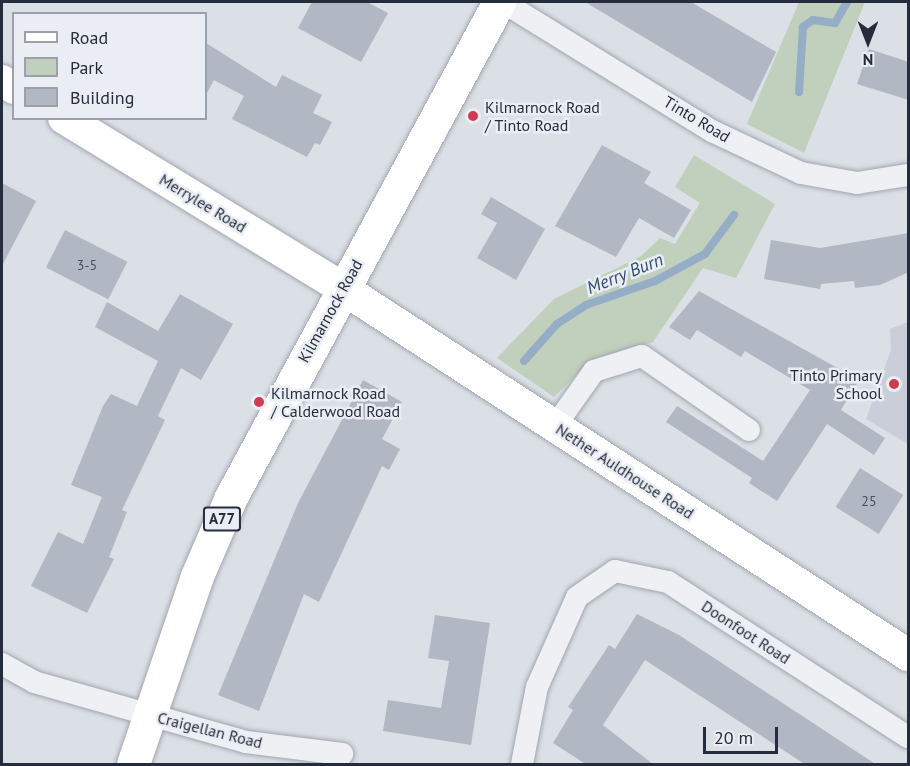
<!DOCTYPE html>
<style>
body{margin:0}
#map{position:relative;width:910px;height:766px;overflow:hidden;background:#dbdfe6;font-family:"PT Sans",sans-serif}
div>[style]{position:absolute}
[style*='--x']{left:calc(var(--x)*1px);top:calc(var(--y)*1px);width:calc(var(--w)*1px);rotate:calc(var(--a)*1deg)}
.built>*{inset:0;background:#c9ced8}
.green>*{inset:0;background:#c1d0bc}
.stream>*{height:8px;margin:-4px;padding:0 4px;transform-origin:4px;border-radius:4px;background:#95adc7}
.building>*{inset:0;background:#b2b8c3;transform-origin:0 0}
.roads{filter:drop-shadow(0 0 2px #a1a6b0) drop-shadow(0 0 2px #a1a6b0)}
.minor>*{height:22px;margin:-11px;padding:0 11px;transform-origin:11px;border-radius:11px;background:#eef0f4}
.secondary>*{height:32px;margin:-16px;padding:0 16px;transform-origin:16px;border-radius:16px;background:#fff}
.primary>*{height:33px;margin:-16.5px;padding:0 16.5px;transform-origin:16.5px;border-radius:16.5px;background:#fff}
.dots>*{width:16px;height:16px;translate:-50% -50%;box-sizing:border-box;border:3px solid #eaeef4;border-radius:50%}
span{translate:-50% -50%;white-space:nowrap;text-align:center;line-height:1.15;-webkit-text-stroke:5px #eaeef4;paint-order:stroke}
.number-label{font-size:14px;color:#48505e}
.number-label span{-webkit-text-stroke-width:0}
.shield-label span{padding:2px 4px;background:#eaeef4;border:2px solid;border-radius:4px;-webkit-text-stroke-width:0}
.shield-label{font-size:15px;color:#252d3c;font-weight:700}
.poi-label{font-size:16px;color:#252d3c}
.left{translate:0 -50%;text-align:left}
.right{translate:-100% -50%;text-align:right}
.street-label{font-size:16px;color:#252d3c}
.water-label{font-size:18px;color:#2f4c70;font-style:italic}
.frame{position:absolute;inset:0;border:3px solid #252d3c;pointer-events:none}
.legend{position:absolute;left:12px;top:12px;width:195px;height:108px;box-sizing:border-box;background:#eaeef4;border:2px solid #9ba1aa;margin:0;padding:8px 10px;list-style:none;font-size:18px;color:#252d3c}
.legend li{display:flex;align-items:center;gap:12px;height:30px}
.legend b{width:30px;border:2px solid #9ba1aa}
.north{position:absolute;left:838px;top:12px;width:60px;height:60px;-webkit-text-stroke:4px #eaeef4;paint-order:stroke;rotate:180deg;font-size:16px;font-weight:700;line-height:24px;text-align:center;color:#252d3c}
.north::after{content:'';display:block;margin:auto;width:21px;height:27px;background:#252d3c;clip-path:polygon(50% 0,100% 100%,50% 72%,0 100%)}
.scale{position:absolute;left:703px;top:727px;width:75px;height:27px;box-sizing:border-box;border:3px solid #252d3c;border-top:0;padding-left:8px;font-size:18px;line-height:21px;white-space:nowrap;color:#252d3c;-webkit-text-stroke:4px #eaeef4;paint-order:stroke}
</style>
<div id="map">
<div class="built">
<i style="clip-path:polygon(908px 322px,908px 444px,866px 419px,891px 350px,890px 329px)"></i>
</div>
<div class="green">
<i style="clip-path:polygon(799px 2px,865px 2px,804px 153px,747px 124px)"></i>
<i style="clip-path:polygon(694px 155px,775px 204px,736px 278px,703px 268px,653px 342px,591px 361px,554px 397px,497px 358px,554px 299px,641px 256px,660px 238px,675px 244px,700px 203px,675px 187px)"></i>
</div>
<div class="stream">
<i style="--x:799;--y:92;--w:65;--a:-86.5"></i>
<i style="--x:803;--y:27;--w:12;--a:-35"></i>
<i style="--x:813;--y:20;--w:22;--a:8"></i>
<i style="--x:835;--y:23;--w:24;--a:-60"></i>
<i style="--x:524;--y:361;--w:50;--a:-48.3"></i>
<i style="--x:557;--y:324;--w:35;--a:-33"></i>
<i style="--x:586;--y:305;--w:73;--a:-19.2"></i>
<i style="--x:655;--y:281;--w:57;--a:-28.4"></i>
<i style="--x:705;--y:254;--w:49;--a:-53.4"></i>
</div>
<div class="building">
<i style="clip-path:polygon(312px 2px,367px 2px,388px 13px,361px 62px,298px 28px)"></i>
<i style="clip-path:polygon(585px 2px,691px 2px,776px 52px,752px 102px)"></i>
<i style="clip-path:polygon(206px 43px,276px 87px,282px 75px,322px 95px,313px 113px,332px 122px,320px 145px,315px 143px,307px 157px,232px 119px,244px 96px,214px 80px,206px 95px)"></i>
<i style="clip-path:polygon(869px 49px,909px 62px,909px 100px,857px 84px)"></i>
<i style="clip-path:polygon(602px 145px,651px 172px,644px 183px,691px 210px,674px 238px,639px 218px,616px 257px,555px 226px)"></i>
<i style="clip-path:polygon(2px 183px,36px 201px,2px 266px)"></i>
<i style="clip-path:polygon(491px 197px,545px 229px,516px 280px,477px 258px,497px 223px,481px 214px)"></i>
<i style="left:65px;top:230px;width:70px;height:42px;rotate:27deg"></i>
<i style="clip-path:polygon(909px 233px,909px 272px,880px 285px,855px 288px,854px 281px,821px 284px,820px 289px,764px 279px,771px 240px,820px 248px)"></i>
<i style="clip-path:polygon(699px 291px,859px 380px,841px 410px,885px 438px,874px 455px,827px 424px,777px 501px,749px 483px,752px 478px,666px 422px,677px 406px,763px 461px,810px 390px,745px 351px,741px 357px,697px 330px,690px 340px,669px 327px)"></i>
<i style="clip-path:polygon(180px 294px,233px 324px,201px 380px,181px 368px,158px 416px,165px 420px,122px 510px,127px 512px,109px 557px,114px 559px,87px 613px,31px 586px,58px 532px,83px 544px,102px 497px,71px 485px,103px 406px,111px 394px,137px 406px,158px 361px,95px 327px,107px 302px,158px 331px)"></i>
<i style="clip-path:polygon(363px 380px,402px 402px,382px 439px,400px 449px,389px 470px,382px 466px,319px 602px,304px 594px,259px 711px,218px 695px,298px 503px)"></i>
<i style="left:860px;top:468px;width:51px;height:46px;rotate:32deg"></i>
<i style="clip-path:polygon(637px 614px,679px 635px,877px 765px,806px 765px,645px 660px,603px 725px,654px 765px,587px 765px,553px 743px,573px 710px,568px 707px,609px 645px,615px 649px)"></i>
<i style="clip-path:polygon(435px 615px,490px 623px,471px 745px,383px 731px,388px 700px,441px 708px,449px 661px,428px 658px)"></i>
</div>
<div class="roads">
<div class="minor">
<i style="--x:503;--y:2;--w:246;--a:31.7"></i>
<i style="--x:712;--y:131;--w:98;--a:25.3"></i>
<i style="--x:801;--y:173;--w:57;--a:10.1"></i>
<i style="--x:857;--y:183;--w:52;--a:-8.9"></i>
<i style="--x:555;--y:426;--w:67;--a:-54.7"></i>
<i style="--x:594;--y:371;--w:50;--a:-17.4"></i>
<i style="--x:642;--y:356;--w:130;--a:34.7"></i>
<i style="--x:2;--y:664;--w:37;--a:29"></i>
<i style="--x:34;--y:682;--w:220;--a:15.8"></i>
<i style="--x:246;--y:742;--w:97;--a:7.1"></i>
<i style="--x:522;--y:764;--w:78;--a:-79"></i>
<i style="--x:537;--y:687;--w:98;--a:-66"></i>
<i style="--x:577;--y:597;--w:46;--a:-34.4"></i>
<i style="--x:615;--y:571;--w:54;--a:11.7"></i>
<i style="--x:668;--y:582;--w:286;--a:32.9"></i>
</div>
<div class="secondary">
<i style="--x:2;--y:81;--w:14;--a:30"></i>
<i style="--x:64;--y:118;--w:326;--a:31.4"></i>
<i style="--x:342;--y:288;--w:675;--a:32.96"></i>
</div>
<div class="primary">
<i style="--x:133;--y:764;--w:199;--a:-71.2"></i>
<i style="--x:197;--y:576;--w:86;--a:-66.7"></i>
<i style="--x:231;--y:497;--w:563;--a:-61.57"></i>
</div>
</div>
<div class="dots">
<i style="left:473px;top:116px;background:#ce3c53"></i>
<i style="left:894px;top:384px;background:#ce3c53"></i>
<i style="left:259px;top:402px;background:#ce3c53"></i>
</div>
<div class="number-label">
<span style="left:87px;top:265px">3-5</span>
<span style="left:869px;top:501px">25</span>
</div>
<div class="shield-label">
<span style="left:222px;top:519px">A77</span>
</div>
<div class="poi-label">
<span class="left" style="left:485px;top:116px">Kilmarnock Road<br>/ Tinto Road</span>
<span class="right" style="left:882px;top:384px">Tinto Primary<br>School</span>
<span class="left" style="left:271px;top:402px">Kilmarnock Road<br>/ Calderwood Road</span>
</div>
<div class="street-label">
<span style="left:697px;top:119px;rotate:31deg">Tinto Road</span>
<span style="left:203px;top:203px;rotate:31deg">Merrylee Road</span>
<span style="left:330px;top:311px;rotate:-61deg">Kilmarnock Road</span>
<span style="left:625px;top:471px;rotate:33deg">Nether Auldhouse Road</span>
<span style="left:746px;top:632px;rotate:33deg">Doonfoot Road</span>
<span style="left:210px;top:730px;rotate:14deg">Craigellan Road</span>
</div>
<div class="water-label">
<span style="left:625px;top:274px;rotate:-22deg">Merry Burn</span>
</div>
<div class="frame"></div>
<ul class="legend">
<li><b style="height:8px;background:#fff"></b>Road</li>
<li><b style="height:16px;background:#c1d0bc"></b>Park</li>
<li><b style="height:16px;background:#b2b8c3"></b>Building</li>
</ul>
<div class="north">N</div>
<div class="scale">20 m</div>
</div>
